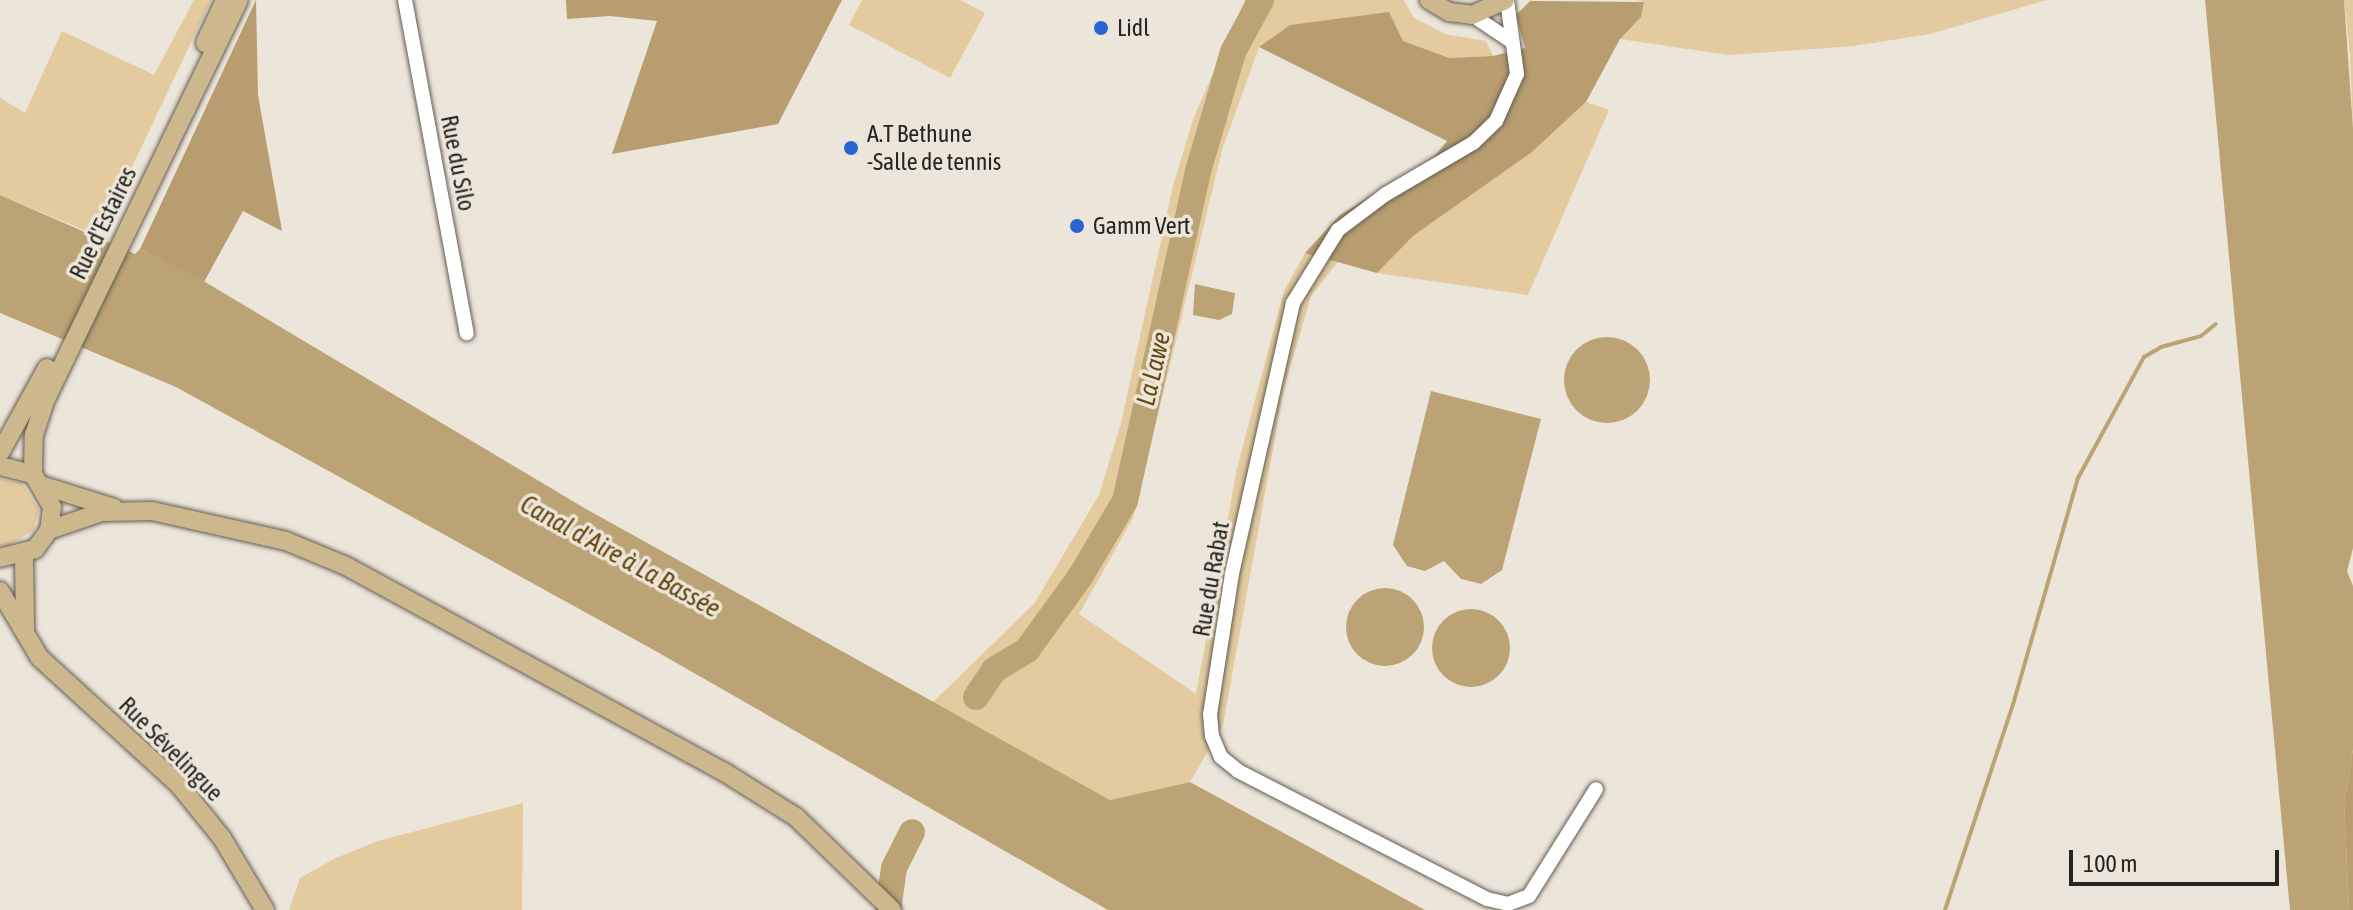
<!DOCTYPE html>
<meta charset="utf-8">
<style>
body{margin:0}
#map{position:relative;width:2353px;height:910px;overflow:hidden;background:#ece5d9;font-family:"Asap Condensed",sans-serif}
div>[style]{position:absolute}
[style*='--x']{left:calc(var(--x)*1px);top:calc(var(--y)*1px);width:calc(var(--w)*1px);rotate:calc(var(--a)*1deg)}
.green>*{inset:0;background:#e3ca9f}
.forest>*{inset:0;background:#b79d6f}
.water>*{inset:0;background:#bca375}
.round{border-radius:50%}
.stream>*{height:4px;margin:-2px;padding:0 2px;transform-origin:2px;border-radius:2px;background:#bca375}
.river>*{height:26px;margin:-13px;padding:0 13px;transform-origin:13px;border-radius:13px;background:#bca375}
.roads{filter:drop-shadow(0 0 2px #635d53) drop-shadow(0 0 2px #635d53)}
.minor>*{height:14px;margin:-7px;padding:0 7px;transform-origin:7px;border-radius:7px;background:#fff}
.major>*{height:18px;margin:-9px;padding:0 9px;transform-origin:9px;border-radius:9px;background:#cdb78d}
.dots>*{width:22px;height:22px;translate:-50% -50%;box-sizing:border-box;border:4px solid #ece5d9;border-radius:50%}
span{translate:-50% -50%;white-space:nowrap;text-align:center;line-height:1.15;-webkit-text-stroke:7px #ece5d9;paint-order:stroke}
.poi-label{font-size:24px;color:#282521}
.left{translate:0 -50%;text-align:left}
.street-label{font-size:24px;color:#282521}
.water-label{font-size:26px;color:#62480f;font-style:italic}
.scale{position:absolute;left:2069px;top:850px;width:210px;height:36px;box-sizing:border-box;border:4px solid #282521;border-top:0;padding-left:10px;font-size:24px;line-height:28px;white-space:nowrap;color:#282521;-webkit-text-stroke:6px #ece5d9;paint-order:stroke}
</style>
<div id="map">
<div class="green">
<i style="clip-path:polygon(194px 0,211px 0,116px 201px,91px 233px,0 195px,0 98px,25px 113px,62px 31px,154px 75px)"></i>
<i style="clip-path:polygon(862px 0,960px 0,985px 13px,950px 78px,849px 25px)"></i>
<i style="clip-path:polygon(1245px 0,1404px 0,1413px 17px,1445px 34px,1486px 41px,1493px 56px,1449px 58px,1332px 20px,1290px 25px,1259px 47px,1222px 150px,1133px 518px,1079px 614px,1196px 694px,1237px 468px,1284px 291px,1305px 253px,1339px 260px,1311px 296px,1284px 388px,1223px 725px,1190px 782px,1110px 800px,932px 703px,1034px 604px,1099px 495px,1121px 423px,1173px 186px,1194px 117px)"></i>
<i style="clip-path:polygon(1636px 0,2047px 0,1930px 34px,1853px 46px,1729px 55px,1620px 39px,1641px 17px,1644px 2px)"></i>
<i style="clip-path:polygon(2344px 0,2353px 0,2353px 129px,2350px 55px)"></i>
<i style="clip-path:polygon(1586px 102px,1609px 110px,1528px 295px,1377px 273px,1413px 236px,1532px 152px)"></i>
<i style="clip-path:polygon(0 479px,22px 483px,39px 510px,34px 530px,7px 547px,0 546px)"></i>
<i style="clip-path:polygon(523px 803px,522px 910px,289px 910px,300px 878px,336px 858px,378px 841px)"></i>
</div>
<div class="forest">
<i style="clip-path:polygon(256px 0,258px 95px,282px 231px,243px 211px,204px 282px,140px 249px)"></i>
<i style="clip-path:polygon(566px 0,842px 0,778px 124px,612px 154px,657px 21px,610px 16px,567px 19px)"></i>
<i style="clip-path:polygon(1530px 1px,1644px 2px,1641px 17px,1620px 39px,1586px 102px,1532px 152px,1413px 236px,1377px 273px,1305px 253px,1340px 215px,1433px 158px,1447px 141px,1259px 47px,1290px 25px,1389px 12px,1403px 41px,1449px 58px,1493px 56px,1525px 48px,1516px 15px)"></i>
<i style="clip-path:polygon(2353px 749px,2353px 910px,2349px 910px,2344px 802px)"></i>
</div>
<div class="water">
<i style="clip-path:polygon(2205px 0,2344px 0,2353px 129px,2353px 548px,2347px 571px,2353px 586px,2353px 749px,2344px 802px,2349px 910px,2290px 910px)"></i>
<i style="clip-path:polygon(0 195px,135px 254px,140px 249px,200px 279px,586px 509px,1110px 800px,1190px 782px,1425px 910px,1108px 910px,652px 649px,176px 387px,0 313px)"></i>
<i style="clip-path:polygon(1195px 284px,1235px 293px,1232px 314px,1219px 320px,1193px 315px)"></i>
<i class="round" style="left:1564px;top:337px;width:86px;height:86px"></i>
<i style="clip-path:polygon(1431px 391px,1541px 419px,1502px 570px,1481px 584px,1461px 579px,1444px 561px,1425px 571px,1407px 566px,1393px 545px)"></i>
<i class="round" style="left:1346px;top:588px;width:78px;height:78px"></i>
<i class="round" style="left:1432px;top:609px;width:78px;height:78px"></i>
</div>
<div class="stream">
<i style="--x:1945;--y:910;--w:220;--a:-71.7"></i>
<i style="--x:2014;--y:701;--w:232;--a:-74"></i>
<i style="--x:2078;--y:478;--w:138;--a:-61.4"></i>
<i style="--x:2144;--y:357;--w:20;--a:-30"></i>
<i style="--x:2161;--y:347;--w:41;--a:-15.4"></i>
<i style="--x:2201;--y:336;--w:19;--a:-39"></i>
</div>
<div class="river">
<i style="--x:976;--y:697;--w:32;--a:-56"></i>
<i style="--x:994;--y:670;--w:39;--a:-31"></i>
<i style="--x:1027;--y:650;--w:90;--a:-54"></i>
<i style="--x:1080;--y:577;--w:88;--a:-59.4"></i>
<i style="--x:1125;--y:501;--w:338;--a:-77.5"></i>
<i style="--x:1198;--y:171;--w:124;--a:-73.6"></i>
<i style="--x:1233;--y:52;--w:59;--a:-61.7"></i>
<i style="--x:888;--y:910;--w:42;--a:-81.9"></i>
<i style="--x:894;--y:868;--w:40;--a:-63.4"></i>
</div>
<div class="roads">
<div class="minor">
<i style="--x:405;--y:0;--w:339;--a:79.5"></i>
<i style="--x:1507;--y:0;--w:75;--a:82.3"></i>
<i style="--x:1517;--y:74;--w:51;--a:114.1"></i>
<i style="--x:1496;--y:121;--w:32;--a:136"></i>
<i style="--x:1473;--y:143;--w:101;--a:149.6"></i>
<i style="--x:1386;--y:194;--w:60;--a:143.1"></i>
<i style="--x:1338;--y:230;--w:86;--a:121.7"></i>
<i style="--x:1293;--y:303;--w:278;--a:102.7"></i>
<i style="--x:1232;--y:574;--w:142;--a:98.9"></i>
<i style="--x:1210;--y:714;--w:22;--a:85"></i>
<i style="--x:1212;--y:736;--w:23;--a:67"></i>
<i style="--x:1221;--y:757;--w:22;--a:39"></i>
<i style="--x:1238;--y:771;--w:280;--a:27.2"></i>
<i style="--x:1487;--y:899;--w:22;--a:13"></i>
<i style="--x:1508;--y:904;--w:22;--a:-21"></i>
<i style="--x:1529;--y:896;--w:126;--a:-57.9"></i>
<i style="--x:1472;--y:15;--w:47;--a:33.7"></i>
</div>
<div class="major">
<i style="--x:1429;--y:0;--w:23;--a:31"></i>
<i style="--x:1449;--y:12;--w:23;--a:7"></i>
<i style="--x:1472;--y:15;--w:36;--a:-24"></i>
<i style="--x:205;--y:43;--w:47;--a:-65.1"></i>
<i style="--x:0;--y:453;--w:97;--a:-61.1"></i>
<i style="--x:0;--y:466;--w:34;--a:14"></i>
<i style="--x:33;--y:474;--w:38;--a:60"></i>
<i style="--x:52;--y:507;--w:23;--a:97"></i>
<i style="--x:49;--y:530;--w:24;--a:126"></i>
<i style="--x:35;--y:549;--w:36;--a:166"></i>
<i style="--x:33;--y:474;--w:39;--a:-89"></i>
<i style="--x:34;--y:435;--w:36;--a:-72"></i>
<i style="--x:45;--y:401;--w:445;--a:-64.2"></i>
<i style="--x:44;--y:486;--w:73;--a:17.4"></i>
<i style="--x:49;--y:530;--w:56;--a:-18.8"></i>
<i style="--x:102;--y:512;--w:50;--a:-1.1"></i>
<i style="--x:152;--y:511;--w:137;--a:12.6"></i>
<i style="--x:286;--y:541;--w:65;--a:22.6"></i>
<i style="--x:346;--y:566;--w:430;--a:28.6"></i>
<i style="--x:724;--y:772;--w:85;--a:32"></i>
<i style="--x:796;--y:817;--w:134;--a:44.1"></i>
<i style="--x:24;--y:555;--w:75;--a:89.2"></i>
<i style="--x:0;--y:591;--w:78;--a:59.2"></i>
<i style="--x:40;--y:658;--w:190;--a:42.4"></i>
<i style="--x:180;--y:786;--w:67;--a:51.1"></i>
<i style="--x:222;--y:838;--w:84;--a:59.2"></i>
</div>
</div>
<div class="dots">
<i style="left:1101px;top:28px;background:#2964d1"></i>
<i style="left:851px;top:148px;background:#2964d1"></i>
<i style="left:1077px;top:226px;background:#2964d1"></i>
</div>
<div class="poi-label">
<span class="left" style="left:1117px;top:28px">Lidl</span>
<span class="left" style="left:867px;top:148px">A.T Bethune<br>-Salle de tennis</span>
<span class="left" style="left:1093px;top:226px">Gamm Vert</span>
</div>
<div class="street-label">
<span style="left:458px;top:163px;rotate:79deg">Rue du Silo</span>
<span style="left:103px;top:223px;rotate:-64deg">Rue d'Estaires</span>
<span style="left:1211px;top:579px;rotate:-80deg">Rue du Rabat</span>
<span style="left:171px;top:749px;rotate:45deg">Rue Sévelingue</span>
</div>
<div class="water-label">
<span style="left:1154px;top:369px;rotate:-77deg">La Lawe</span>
<span style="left:620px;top:557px;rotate:29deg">Canal d'Aire à La Bassée</span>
</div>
<div class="scale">100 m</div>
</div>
